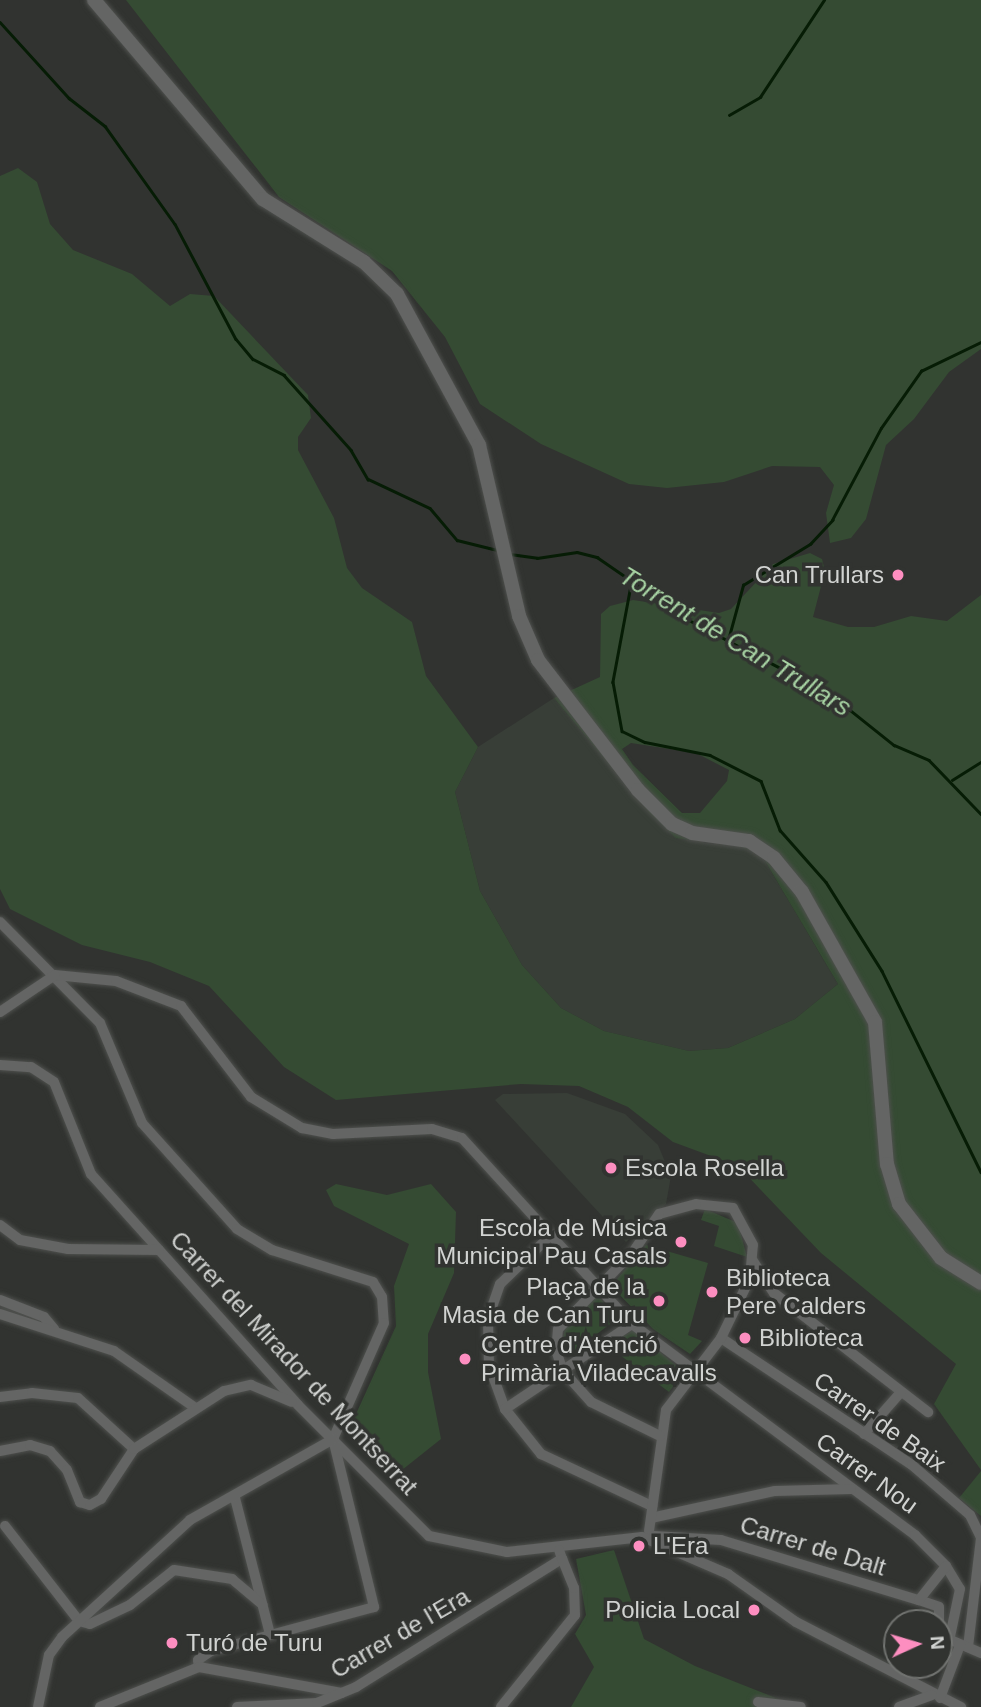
<!DOCTYPE html>
<meta charset="utf-8">
<style>
body{margin:0}
#map{position:relative;width:981px;height:1707px;overflow:hidden;background:#313330;font-family:Helvetica,sans-serif}
div>[style]{position:absolute}
[style*='--x']{left:calc(var(--x)*1px);top:calc(var(--y)*1px);width:calc(var(--w)*1px);rotate:calc(var(--a)*1deg)}
.built>*{inset:0;background:#383e37}
.green>*{inset:0;background:#354b33}
.stream>*{height:2.5px;margin:-1.25px;padding:0 1.25px;transform-origin:1.25px;border-radius:1.25px;background:#061c05}
.roads{filter:drop-shadow(0 0 2px #4e504d) drop-shadow(0 0 2px #4e504d)}
.minor>*{height:10px;margin:-5px;padding:0 5px;transform-origin:5px;border-radius:5px;background:#646564}
.tertiary>*{height:14px;margin:-7px;padding:0 7px;transform-origin:7px;border-radius:7px;background:#646564}
.dots>*{width:19px;height:19px;translate:-50% -50%;box-sizing:border-box;border:4px solid #313330;border-radius:50%}
span{translate:-50% -50%;white-space:nowrap;text-align:center;line-height:1.15;-webkit-text-stroke:7px #313330;paint-order:stroke}
.poi-label{font-size:24px;color:#d1d3d1}
.right{translate:-100% -50%;text-align:right}
.left{translate:0 -50%;text-align:left}
.street-label{font-size:24px;color:#d1d3d1}
.water-label{font-size:26px;color:#a7d3a3;font-style:italic}
.north{position:absolute;left:883px;top:1609px;width:70px;height:70px;box-sizing:border-box;background:#313330;border:2px solid #717370;border-radius:50%;rotate:86deg;font-size:19px;font-weight:700;line-height:28px;text-align:center;color:#d1d3d1}
.north::after{content:'';display:block;margin:auto;width:24px;height:32px;background:#fd8ec0;clip-path:polygon(50% 0,100% 100%,50% 72%,0 100%)}
</style>
<div id="map">
<div class="built">
<i style="clip-path:polygon(554px 698px,649px 813px,705px 843px,739px 846px,762px 856px,838px 984px,795px 1019px,728px 1048px,689px 1051px,604px 1031px,561px 1008px,522px 965px,480px 891px,455px 792px,478px 747px)"></i>
<i style="clip-path:polygon(567px 1093px,625px 1114px,658px 1145px,671px 1176px,666px 1204px,626px 1242px,495px 1100px,503px 1094px)"></i>
</div>
<div class="green">
<i style="clip-path:polygon(126px 0,981px 0,981px 349px,949px 372px,914px 419px,886px 445px,866px 519px,851px 538px,830px 543px,826px 513px,834px 485px,820px 467px,772px 466px,724px 482px,667px 488px,629px 484px,541px 444px,480px 404px,445px 337px,392px 271px,279px 197px)"></i>
<i style="clip-path:polygon(evenodd,18px 168px,37px 182px,50px 224px,73px 250px,132px 274px,170px 306px,190px 294px,214px 296px,308px 395px,311px 418px,298px 437px,298px 450px,334px 518px,347px 568px,362px 588px,412px 622px,426px 676px,478px 747px,455px 792px,480px 891px,522px 965px,561px 1008px,604px 1031px,689px 1051px,728px 1048px,795px 1019px,838px 984px,762px 856px,739px 846px,676px 838px,649px 813px,554px 698px,600px 677px,601px 614px,610px 606px,633px 600px,719px 613px,731px 609px,773px 564px,810px 553px,822px 559px,825px 571px,813px 617px,848px 627px,874px 627px,911px 616px,947px 621px,981px 595px,981px 1470px,934px 1404px,956px 1364px,821px 1253px,738px 1166px,673px 1142px,628px 1107px,579px 1086px,521px 1084px,336px 1100px,284px 1067px,209px 986px,150px 962px,82px 945px,10px 909px,0 889px,0 176px,18px 168px,631px 743px,696px 753px,729px 770px,727px 781px,700px 813px,682px 813px,633px 765px,622px 749px,631px 743px)"></i>
<i style="clip-path:polygon(336px 1184px,387px 1195px,431px 1184px,456px 1212px,454px 1273px,428px 1334px,428px 1372px,441px 1439px,397px 1474px,358px 1442px,351px 1425px,396px 1326px,394px 1286px,409px 1244px,334px 1206px,326px 1190px)"></i>
<i style="clip-path:polygon(705px 1209px,738px 1223px,747px 1257px,714px 1246px,719px 1226px,701px 1220px)"></i>
<i style="clip-path:polygon(646px 1245px,708px 1263px,688px 1335px,702px 1341px,690px 1354px,653px 1329px,611px 1286px)"></i>
<i style="clip-path:polygon(597px 1295px,618px 1318px,569px 1355px,563px 1337px,566px 1326px)"></i>
<i style="clip-path:polygon(633px 1330px,684px 1372px,669px 1392px,608px 1346px)"></i>
<i style="clip-path:polygon(981px 1471px,981px 1516px,959px 1498px)"></i>
<i style="clip-path:polygon(614px 1550px,644px 1639px,695px 1666px,799px 1707px,571px 1707px,594px 1667px,575px 1634px,586px 1615px,576px 1559px)"></i>
</div>
<div class="stream">
<i style="--x:0;--y:22;--w:103;--a:47.8"></i>
<i style="--x:69;--y:98;--w:46;--a:37.9"></i>
<i style="--x:105;--y:126;--w:120;--a:54.5"></i>
<i style="--x:175;--y:224;--w:130;--a:62.1"></i>
<i style="--x:236;--y:339;--w:26;--a:50"></i>
<i style="--x:253;--y:359;--w:35;--a:27"></i>
<i style="--x:284;--y:375;--w:101;--a:48.2"></i>
<i style="--x:351;--y:450;--w:34;--a:60"></i>
<i style="--x:368;--y:479;--w:68;--a:25.1"></i>
<i style="--x:430;--y:508;--w:42;--a:49.8"></i>
<i style="--x:457;--y:540;--w:41;--a:14"></i>
<i style="--x:729;--y:115;--w:36;--a:-30"></i>
<i style="--x:760;--y:97;--w:116;--a:-56.6"></i>
<i style="--x:510;--y:554;--w:27;--a:8"></i>
<i style="--x:537;--y:558;--w:40;--a:-8.5"></i>
<i style="--x:577;--y:552;--w:21;--a:14"></i>
<i style="--x:597;--y:557;--w:109;--a:34.6"></i>
<i style="--x:687;--y:619;--w:161;--a:27.7"></i>
<i style="--x:830;--y:694;--w:82;--a:38.6"></i>
<i style="--x:894;--y:745;--w:38;--a:23"></i>
<i style="--x:929;--y:760;--w:75;--a:46.1"></i>
<i style="--x:632;--y:580;--w:104;--a:100.6"></i>
<i style="--x:613;--y:682;--w:50;--a:79.6"></i>
<i style="--x:622;--y:731;--w:25;--a:26"></i>
<i style="--x:645;--y:742;--w:66;--a:11.3"></i>
<i style="--x:710;--y:755;--w:57;--a:27"></i>
<i style="--x:761;--y:781;--w:53;--a:68.8"></i>
<i style="--x:780;--y:830;--w:69;--a:48.5"></i>
<i style="--x:826;--y:882;--w:105;--a:57.8"></i>
<i style="--x:882;--y:971;--w:224;--a:63.8"></i>
<i style="--x:728;--y:640;--w:57;--a:-74.7"></i>
<i style="--x:743;--y:585;--w:79;--a:-31.5"></i>
<i style="--x:810;--y:544;--w:33;--a:-47"></i>
<i style="--x:832;--y:520;--w:104;--a:-62"></i>
<i style="--x:881;--y:428;--w:70;--a:-54.9"></i>
<i style="--x:921;--y:371;--w:67;--a:-25.8"></i>
<i style="--x:952;--y:780;--w:34;--a:-32"></i>
</div>
<div class="roads">
<div class="minor">
<i style="--x:0;--y:922;--w:142;--a:45.3"></i>
<i style="--x:100;--y:1023;--w:108;--a:67.2"></i>
<i style="--x:142;--y:1123;--w:142;--a:48.1"></i>
<i style="--x:237;--y:1229;--w:41;--a:31"></i>
<i style="--x:272;--y:1250;--w:106;--a:17.6"></i>
<i style="--x:373;--y:1282;--w:17;--a:59"></i>
<i style="--x:382;--y:1297;--w:26;--a:86"></i>
<i style="--x:384;--y:1323;--w:127;--a:113.7"></i>
<i style="--x:55;--y:975;--w:61;--a:5.6"></i>
<i style="--x:116;--y:981;--w:70;--a:21"></i>
<i style="--x:181;--y:1006;--w:115;--a:52.4"></i>
<i style="--x:251;--y:1097;--w:60;--a:31.3"></i>
<i style="--x:302;--y:1128;--w:32;--a:11"></i>
<i style="--x:333;--y:1134;--w:99;--a:-2.9"></i>
<i style="--x:432;--y:1129;--w:31;--a:17"></i>
<i style="--x:462;--y:1138;--w:252;--a:47.6"></i>
<i style="--x:632;--y:1324;--w:353;--a:36.7"></i>
<i style="--x:915;--y:1535;--w:44;--a:45"></i>
<i style="--x:946;--y:1566;--w:27;--a:59"></i>
<i style="--x:960;--y:1589;--w:53;--a:101.9"></i>
<i style="--x:0;--y:1012;--w:66;--a:-33.9"></i>
<i style="--x:0;--y:1065;--w:31;--a:4"></i>
<i style="--x:31;--y:1067;--w:27;--a:33"></i>
<i style="--x:54;--y:1082;--w:99;--a:68.1"></i>
<i style="--x:91;--y:1174;--w:310;--a:48.1"></i>
<i style="--x:298;--y:1405;--w:185;--a:45"></i>
<i style="--x:429;--y:1536;--w:80;--a:11.6"></i>
<i style="--x:507;--y:1552;--w:136;--a:-6.3"></i>
<i style="--x:0;--y:1225;--w:25;--a:37"></i>
<i style="--x:20;--y:1240;--w:49;--a:10.6"></i>
<i style="--x:68;--y:1249;--w:91;--a:0.6"></i>
<i style="--x:551;--y:1235;--w:71;--a:136.1"></i>
<i style="--x:500;--y:1284;--w:37;--a:109"></i>
<i style="--x:488;--y:1319;--w:46;--a:88.8"></i>
<i style="--x:489;--y:1365;--w:47;--a:70"></i>
<i style="--x:505;--y:1409;--w:58;--a:51.3"></i>
<i style="--x:541;--y:1454;--w:123;--a:25.1"></i>
<i style="--x:753;--y:1261;--w:38;--a:57"></i>
<i style="--x:774;--y:1293;--w:195;--a:37.7"></i>
<i style="--x:0;--y:1300;--w:47;--a:21.1"></i>
<i style="--x:44;--y:1317;--w:16;--a:50"></i>
<i style="--x:0;--y:1314;--w:120;--a:18"></i>
<i style="--x:114;--y:1351;--w:98;--a:35"></i>
<i style="--x:721;--y:1338;--w:229;--a:33.6"></i>
<i style="--x:912;--y:1465;--w:77;--a:40.8"></i>
<i style="--x:970;--y:1515;--w:25;--a:64"></i>
<i style="--x:981;--y:1538;--w:110;--a:96.8"></i>
<i style="--x:0;--y:1397;--w:32;--a:-7"></i>
<i style="--x:32;--y:1393;--w:46;--a:6.2"></i>
<i style="--x:78;--y:1398;--w:76;--a:42.3"></i>
<i style="--x:505;--y:1409;--w:153;--a:-33.8"></i>
<i style="--x:864;--y:1434;--w:56;--a:-48.6"></i>
<i style="--x:0;--y:1451;--w:31;--a:-11"></i>
<i style="--x:30;--y:1445;--w:21;--a:17"></i>
<i style="--x:50;--y:1451;--w:25;--a:48"></i>
<i style="--x:67;--y:1470;--w:35;--a:68"></i>
<i style="--x:80;--y:1502;--w:10;--a:17"></i>
<i style="--x:90;--y:1505;--w:13;--a:-29"></i>
<i style="--x:101;--y:1499;--w:60;--a:-56.6"></i>
<i style="--x:134;--y:1449;--w:107;--a:-32.8"></i>
<i style="--x:224;--y:1391;--w:28;--a:-13"></i>
<i style="--x:251;--y:1385;--w:44;--a:22.5"></i>
<i style="--x:235;--y:1498;--w:140;--a:75.6"></i>
<i style="--x:651;--y:1518;--w:127;--a:-12.3"></i>
<i style="--x:775;--y:1491;--w:76;--a:-1.5"></i>
<i style="--x:5;--y:1526;--w:120;--a:52.1"></i>
<i style="--x:79;--y:1621;--w:11;--a:15"></i>
<i style="--x:90;--y:1624;--w:44;--a:-25.4"></i>
<i style="--x:130;--y:1605;--w:56;--a:-38.5"></i>
<i style="--x:174;--y:1570;--w:59;--a:8.8"></i>
<i style="--x:232;--y:1579;--w:40;--a:40"></i>
<i style="--x:649;--y:1531;--w:122;--a:-82"></i>
<i style="--x:666;--y:1410;--w:91;--a:-52.6"></i>
<i style="--x:721;--y:1338;--w:67;--a:-64.2"></i>
<i style="--x:750;--y:1278;--w:33;--a:-85"></i>
<i style="--x:753;--y:1245;--w:42;--a:-118.4"></i>
<i style="--x:733;--y:1208;--w:37;--a:-174"></i>
<i style="--x:696;--y:1204;--w:38;--a:165"></i>
<i style="--x:659;--y:1214;--w:46;--a:124.4"></i>
<i style="--x:633;--y:1252;--w:107;--a:134.2"></i>
<i style="--x:558;--y:1329;--w:21;--a:95"></i>
<i style="--x:556;--y:1350;--w:22;--a:72"></i>
<i style="--x:563;--y:1371;--w:42;--a:47.9"></i>
<i style="--x:591;--y:1402;--w:77;--a:26.2"></i>
<i style="--x:654;--y:1536;--w:67;--a:3.4"></i>
<i style="--x:721;--y:1540;--w:207;--a:16.9"></i>
<i style="--x:919;--y:1600;--w:21;--a:19"></i>
<i style="--x:939;--y:1607;--w:19;--a:90"></i>
<i style="--x:642;--y:1537;--w:94;--a:23.3"></i>
<i style="--x:728;--y:1574;--w:83;--a:35.2"></i>
<i style="--x:796;--y:1622;--w:186;--a:27.3"></i>
<i style="--x:919;--y:1600;--w:43;--a:-51.5"></i>
<i style="--x:939;--y:1635;--w:46;--a:23.2"></i>
<i style="--x:199;--y:1667;--w:7;--a:-98"></i>
<i style="--x:198;--y:1660;--w:16;--a:-35"></i>
<i style="--x:211;--y:1651;--w:169;--a:-15.1"></i>
<i style="--x:374;--y:1607;--w:173;--a:-103.7"></i>
<i style="--x:940;--y:1698;--w:57;--a:-69.3"></i>
<i style="--x:758;--y:1702;--w:43;--a:6.6"></i>
<i style="--x:38;--y:1707;--w:53;--a:-78.1"></i>
<i style="--x:49;--y:1655;--w:22;--a:-54"></i>
<i style="--x:62;--y:1637;--w:173;--a:-42.4"></i>
<i style="--x:190;--y:1520;--w:164;--a:-29.5"></i>
<i style="--x:100;--y:1707;--w:107;--a:-22"></i>
<i style="--x:199;--y:1667;--w:145;--a:10.3"></i>
<i style="--x:237;--y:1707;--w:80;--a:-2.9"></i>
<i style="--x:317;--y:1703;--w:42;--a:-22.3"></i>
<i style="--x:356;--y:1687;--w:243;--a:-31.9"></i>
<i style="--x:562;--y:1559;--w:9;--a:-108"></i>
<i style="--x:501;--y:1707;--w:118;--a:-51.2"></i>
<i style="--x:575;--y:1615;--w:27;--a:-92"></i>
<i style="--x:574;--y:1588;--w:31;--a:-112"></i>
<i style="--x:899;--y:1707;--w:35;--a:-20"></i>
</div>
<div class="tertiary">
<i style="--x:94;--y:0;--w:261;--a:49.7"></i>
<i style="--x:263;--y:199;--w:119;--a:32"></i>
<i style="--x:364;--y:262;--w:46;--a:44.1"></i>
<i style="--x:397;--y:294;--w:172;--a:61.5"></i>
<i style="--x:479;--y:445;--w:176;--a:76.8"></i>
<i style="--x:519;--y:616;--w:48;--a:66.6"></i>
<i style="--x:538;--y:660;--w:164;--a:52.4"></i>
<i style="--x:638;--y:790;--w:48;--a:45"></i>
<i style="--x:672;--y:824;--w:22;--a:24"></i>
<i style="--x:692;--y:833;--w:58;--a:8"></i>
<i style="--x:749;--y:841;--w:30;--a:34"></i>
<i style="--x:774;--y:858;--w:44;--a:50.5"></i>
<i style="--x:802;--y:892;--w:149;--a:60.7"></i>
<i style="--x:875;--y:1022;--w:143;--a:85.2"></i>
<i style="--x:887;--y:1164;--w:42;--a:73.3"></i>
<i style="--x:899;--y:1204;--w:68;--a:52.1"></i>
<i style="--x:941;--y:1258;--w:47;--a:32"></i>
</div>
</div>
<div class="dots">
<i style="left:898px;top:575px;background:#fd8ec0"></i>
<i style="left:611px;top:1168px;background:#fd8ec0"></i>
<i style="left:681px;top:1242px;background:#fd8ec0"></i>
<i style="left:712px;top:1292px;background:#fd8ec0"></i>
<i style="left:659px;top:1301px;background:#fd8ec0"></i>
<i style="left:745px;top:1338px;background:#fd8ec0"></i>
<i style="left:465px;top:1359px;background:#fd8ec0"></i>
<i style="left:639px;top:1546px;background:#fd8ec0"></i>
<i style="left:754px;top:1610px;background:#fd8ec0"></i>
<i style="left:172px;top:1643px;background:#fd8ec0"></i>
</div>
<div class="poi-label">
<span class="right" style="left:884px;top:575px">Can Trullars</span>
<span class="left" style="left:625px;top:1168px">Escola Rosella</span>
<span class="right" style="left:667px;top:1242px">Escola de Música<br>Municipal Pau Casals</span>
<span class="left" style="left:726px;top:1292px">Biblioteca<br>Pere Calders</span>
<span class="right" style="left:645px;top:1301px">Plaça de la<br>Masia de Can Turu</span>
<span class="left" style="left:759px;top:1338px">Biblioteca</span>
<span class="left" style="left:481px;top:1359px">Centre d'Atenció<br>Primària Viladecavalls</span>
<span class="left" style="left:653px;top:1546px">L'Era</span>
<span class="right" style="left:740px;top:1610px">Policia Local</span>
<span class="left" style="left:186px;top:1643px">Turó de Turu</span>
</div>
<div class="street-label">
<span style="left:294px;top:1363px;rotate:47deg">Carrer del Mirador de Montserrat</span>
<span style="left:880px;top:1422px;rotate:35deg">Carrer de Baix</span>
<span style="left:867px;top:1473px;rotate:36deg">Carrer Nou</span>
<span style="left:813px;top:1546px;rotate:17deg">Carrer de Dalt</span>
<span style="left:400px;top:1633px;rotate:-30deg">Carrer de l'Era</span>
</div>
<div class="water-label">
<span style="left:735px;top:642px;rotate:31deg">Torrent de Can Trullars</span>
</div>
<div class="north">N</div>
</div>
